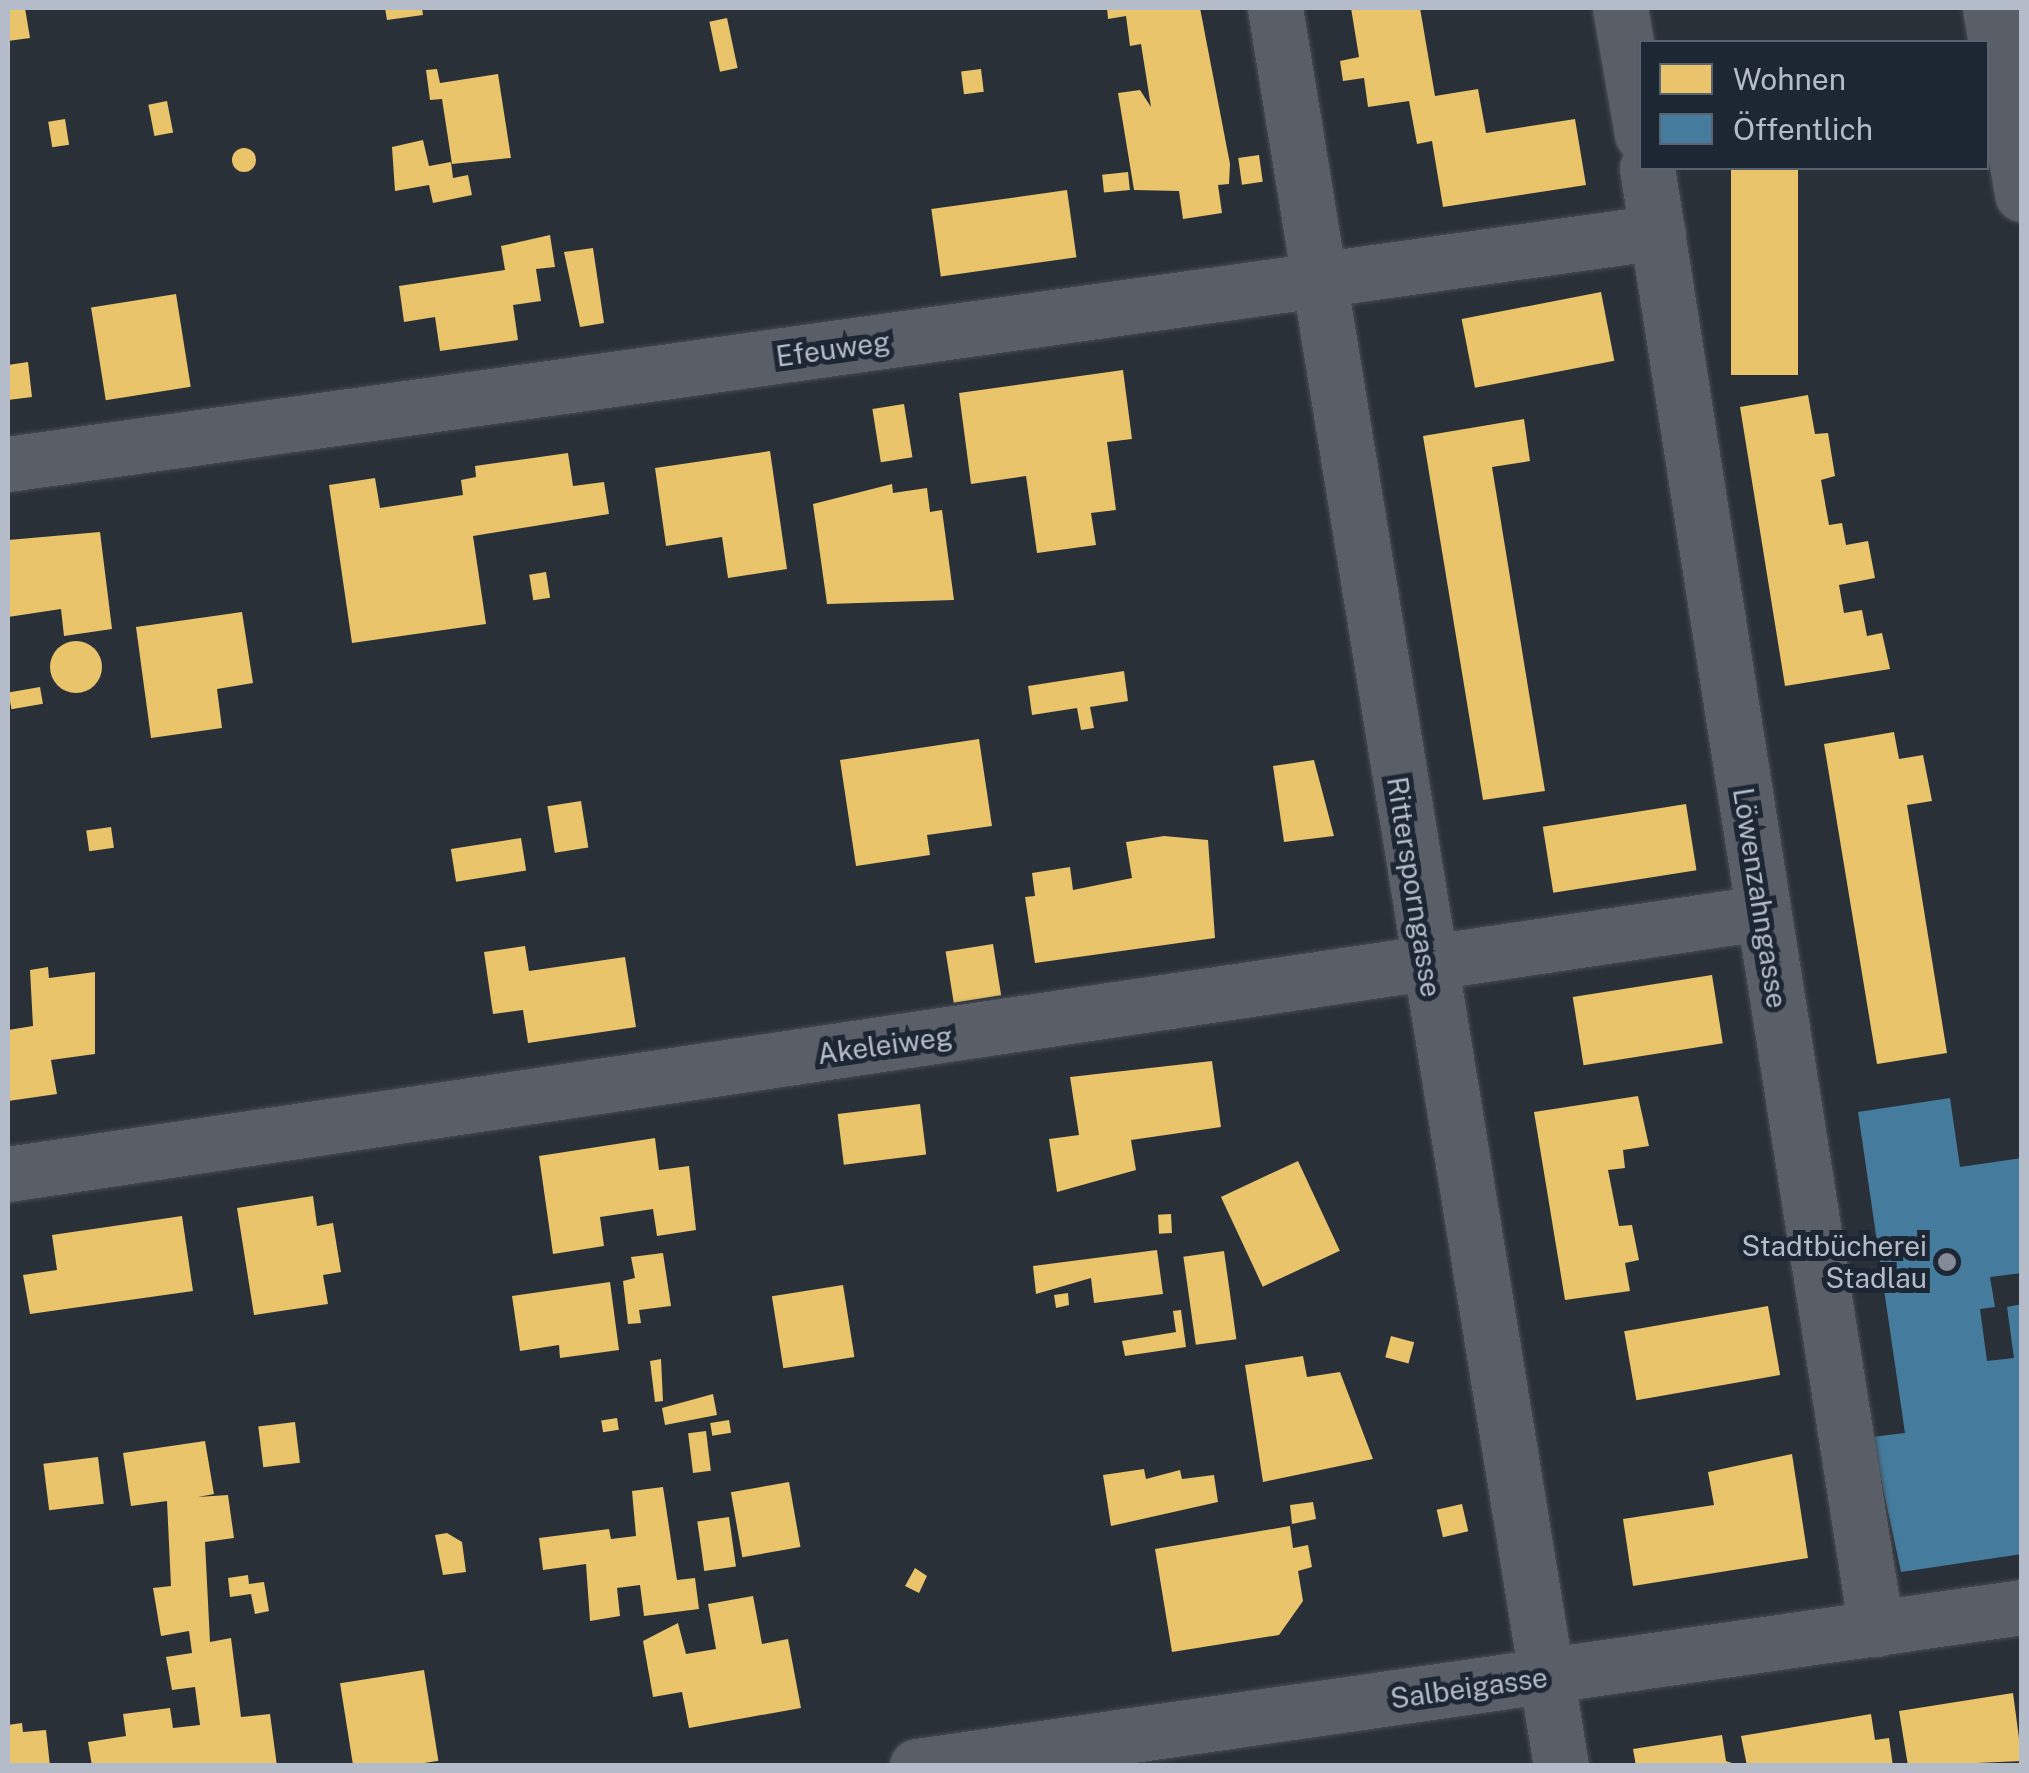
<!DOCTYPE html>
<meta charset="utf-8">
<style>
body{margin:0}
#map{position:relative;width:2029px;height:1773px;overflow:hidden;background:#2a3038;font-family:"Public Sans",sans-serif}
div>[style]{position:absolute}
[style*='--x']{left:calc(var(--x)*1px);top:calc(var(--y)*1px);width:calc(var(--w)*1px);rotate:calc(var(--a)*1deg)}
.homes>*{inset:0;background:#e9c46a;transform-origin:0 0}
.round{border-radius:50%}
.public>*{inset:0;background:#457b9d}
.roads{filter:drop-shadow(0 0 2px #484c53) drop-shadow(0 0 2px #484c53)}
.minor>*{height:55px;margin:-27.5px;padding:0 27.5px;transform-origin:27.5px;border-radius:27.5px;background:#5a5e66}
.dots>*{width:28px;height:28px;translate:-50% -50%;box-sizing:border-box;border:5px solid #1d2633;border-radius:50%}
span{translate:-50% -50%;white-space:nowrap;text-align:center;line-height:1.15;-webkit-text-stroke:10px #1d2633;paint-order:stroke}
.street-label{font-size:28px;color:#b4bcc9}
.poi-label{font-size:28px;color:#b4bcc9}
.right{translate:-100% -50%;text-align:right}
.frame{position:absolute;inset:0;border:10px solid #b4bcc9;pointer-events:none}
.legend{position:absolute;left:1639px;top:40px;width:350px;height:130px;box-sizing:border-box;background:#1d2633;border:2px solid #59626f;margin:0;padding:12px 18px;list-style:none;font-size:30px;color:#b4bcc9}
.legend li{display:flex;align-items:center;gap:20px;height:50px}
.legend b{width:50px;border:2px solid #59626f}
</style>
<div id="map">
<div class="homes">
<i style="clip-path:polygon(8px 8px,25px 8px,30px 38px,8px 41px)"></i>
<i style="clip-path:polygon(385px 8px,422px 8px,423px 15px,387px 20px)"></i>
<i style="clip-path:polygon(1107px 8px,1200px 8px,1230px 164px,1229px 184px,1218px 185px,1222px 213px,1183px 219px,1179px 191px,1134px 190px,1118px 93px,1140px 90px,1151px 107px,1141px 44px,1130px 46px,1126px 16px,1108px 19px)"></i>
<i style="clip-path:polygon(1351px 8px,1420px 8px,1435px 96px,1478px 89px,1486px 133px,1575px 119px,1586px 185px,1443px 207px,1432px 141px,1417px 144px,1409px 101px,1368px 107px,1364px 78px,1343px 81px,1340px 61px,1359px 57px)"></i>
<i style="left:727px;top:18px;width:51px;height:18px;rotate:78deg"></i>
<i style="clip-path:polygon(437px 69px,440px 83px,498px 74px,511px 158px,452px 164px,442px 99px,430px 100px,426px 70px)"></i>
<i style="left:981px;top:69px;width:23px;height:20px;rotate:83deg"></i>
<i style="left:167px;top:101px;width:32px;height:19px;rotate:79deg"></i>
<i style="left:65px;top:119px;width:26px;height:17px;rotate:81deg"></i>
<i style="clip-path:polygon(423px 140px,429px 166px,451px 162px,453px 178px,468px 175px,472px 195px,433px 203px,429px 185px,395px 191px,392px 147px)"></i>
<i class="round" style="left:232px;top:148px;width:24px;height:24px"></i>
<i style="left:1259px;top:155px;width:27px;height:21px;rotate:82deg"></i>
<i style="left:1731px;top:168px;width:67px;height:207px"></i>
<i style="left:1128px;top:172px;width:18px;height:26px;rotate:84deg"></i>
<i style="left:1067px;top:190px;width:68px;height:137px;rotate:82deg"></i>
<i style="clip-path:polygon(550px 235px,555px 267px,536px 269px,541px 301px,513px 305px,518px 340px,440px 351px,435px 317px,404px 322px,399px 286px,505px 270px,501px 246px)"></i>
<i style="clip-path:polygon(593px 248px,604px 323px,580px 327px,564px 252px)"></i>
<i style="left:1601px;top:292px;width:70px;height:142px;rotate:79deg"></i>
<i style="left:176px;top:294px;width:94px;height:86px;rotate:81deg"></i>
<i style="clip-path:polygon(28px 362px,32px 397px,8px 400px,8px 365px)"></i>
<i style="clip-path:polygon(1123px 370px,1132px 439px,1107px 442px,1116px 510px,1091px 513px,1096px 545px,1037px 553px,1026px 476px,971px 484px,959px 393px)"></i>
<i style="clip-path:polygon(1808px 395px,1815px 434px,1828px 433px,1835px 476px,1821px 480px,1829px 525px,1842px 523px,1846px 545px,1868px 541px,1875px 578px,1839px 585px,1844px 613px,1862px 610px,1867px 636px,1882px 633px,1890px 669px,1785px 686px,1740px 407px)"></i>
<i style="left:904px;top:404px;width:54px;height:32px;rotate:81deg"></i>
<i style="clip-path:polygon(1524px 419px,1530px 461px,1492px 467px,1545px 791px,1483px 800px,1423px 436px)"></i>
<i style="clip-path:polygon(770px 451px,787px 569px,728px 578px,722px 537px,666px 546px,655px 468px)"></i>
<i style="clip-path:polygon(568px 453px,573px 486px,604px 482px,609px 514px,473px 536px,486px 624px,352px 643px,329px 485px,375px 478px,380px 508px,463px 495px,461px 480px,476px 477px,475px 466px)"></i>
<i style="clip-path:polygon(892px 484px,893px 493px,927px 488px,930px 512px,942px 510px,954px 600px,827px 604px,813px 504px)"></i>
<i style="clip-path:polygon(100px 532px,112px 629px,64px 636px,61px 609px,8px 617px,8px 540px)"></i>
<i style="left:546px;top:572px;width:26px;height:17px;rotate:81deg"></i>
<i style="clip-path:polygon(242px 612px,253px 683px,217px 689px,222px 728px,151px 738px,136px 627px)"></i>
<i class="round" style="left:50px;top:641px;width:52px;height:52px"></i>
<i style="clip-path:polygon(1124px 671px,1128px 701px,1090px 707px,1094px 728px,1081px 730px,1077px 708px,1032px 715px,1028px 686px)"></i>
<i style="left:40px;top:687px;width:17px;height:32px;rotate:80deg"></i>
<i style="clip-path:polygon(1894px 732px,1899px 759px,1923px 755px,1932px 801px,1907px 805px,1947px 1053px,1877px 1064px,1824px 744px)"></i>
<i style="clip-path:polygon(979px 739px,992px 826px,927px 835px,930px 855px,856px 866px,840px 760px)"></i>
<i style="clip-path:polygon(1314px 760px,1334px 836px,1284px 842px,1273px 766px)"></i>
<i style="left:581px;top:801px;width:47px;height:34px;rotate:81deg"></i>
<i style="left:1686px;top:804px;width:67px;height:145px;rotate:81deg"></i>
<i style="left:111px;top:827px;width:21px;height:25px;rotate:82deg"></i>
<i style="clip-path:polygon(1164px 836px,1208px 840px,1215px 938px,1035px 963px,1025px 897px,1035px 896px,1032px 873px,1070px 867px,1073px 890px,1132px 878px,1126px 842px)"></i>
<i style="left:521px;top:838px;width:33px;height:71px;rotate:81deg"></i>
<i style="left:993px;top:944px;width:52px;height:48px;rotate:81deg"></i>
<i style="clip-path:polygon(525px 946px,529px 971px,625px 957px,636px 1027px,528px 1043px,523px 1010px,493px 1014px,484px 952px)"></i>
<i style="clip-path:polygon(48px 967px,49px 978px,95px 972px,95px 1054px,51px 1060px,57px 1094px,8px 1101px,8px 1030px,33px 1026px,30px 970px)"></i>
<i style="left:1712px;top:975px;width:69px;height:141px;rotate:81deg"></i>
<i style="clip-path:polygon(1212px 1061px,1221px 1127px,1131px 1140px,1136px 1170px,1057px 1192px,1049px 1139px,1079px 1135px,1070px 1077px)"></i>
<i style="clip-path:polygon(1638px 1096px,1649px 1146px,1623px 1150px,1625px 1168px,1608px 1170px,1619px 1226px,1632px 1225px,1639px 1260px,1625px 1263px,1630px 1291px,1565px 1300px,1534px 1112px)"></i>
<i style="left:920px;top:1104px;width:51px;height:83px;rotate:83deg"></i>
<i style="clip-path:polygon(655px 1138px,659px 1170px,689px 1166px,696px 1230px,657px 1236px,653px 1209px,600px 1217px,604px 1246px,553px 1254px,539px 1156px)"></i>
<i style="left:1298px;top:1161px;width:99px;height:85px;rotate:65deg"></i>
<i style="clip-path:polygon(313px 1196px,317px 1226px,333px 1223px,341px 1272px,323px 1275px,328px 1304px,254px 1315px,237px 1208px)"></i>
<i style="left:1171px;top:1214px;width:19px;height:13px;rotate:87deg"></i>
<i style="clip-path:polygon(182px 1216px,193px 1291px,30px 1314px,23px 1275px,57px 1270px,52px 1235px)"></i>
<i style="clip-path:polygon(1157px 1250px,1163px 1294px,1094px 1303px,1091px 1278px,1036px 1294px,1033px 1266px)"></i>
<i style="left:1224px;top:1251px;width:89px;height:41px;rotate:82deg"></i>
<i style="clip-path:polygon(663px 1253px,671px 1306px,639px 1310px,641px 1323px,628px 1324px,623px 1281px,635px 1278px,631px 1257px)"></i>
<i style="clip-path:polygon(610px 1282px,619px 1350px,560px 1358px,559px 1345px,520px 1351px,512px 1296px)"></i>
<i style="left:843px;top:1285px;width:73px;height:72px;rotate:81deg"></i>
<i style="clip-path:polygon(1068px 1293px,1069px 1305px,1056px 1308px,1054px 1295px)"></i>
<i style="left:1768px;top:1306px;width:70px;height:146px;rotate:80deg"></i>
<i style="clip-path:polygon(1181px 1310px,1186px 1347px,1125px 1356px,1122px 1341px,1176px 1332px,1173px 1311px)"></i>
<i style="left:1391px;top:1336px;width:24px;height:22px;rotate:15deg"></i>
<i style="clip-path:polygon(1303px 1356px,1307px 1377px,1340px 1372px,1373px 1459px,1263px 1482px,1245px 1365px)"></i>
<i style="clip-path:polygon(661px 1359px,663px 1401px,655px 1402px,650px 1361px)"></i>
<i style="clip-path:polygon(713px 1394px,717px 1415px,665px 1425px,662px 1408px)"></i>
<i style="left:617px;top:1418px;width:12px;height:16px;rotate:81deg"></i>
<i style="left:729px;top:1420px;width:13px;height:19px;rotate:81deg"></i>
<i style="left:295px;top:1422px;width:41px;height:37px;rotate:83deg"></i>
<i style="left:706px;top:1431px;width:40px;height:18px;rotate:83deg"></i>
<i style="clip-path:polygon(205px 1441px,214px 1494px,198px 1497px,228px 1495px,234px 1538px,205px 1542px,210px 1642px,231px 1638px,241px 1717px,270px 1714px,277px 1766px,92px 1766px,88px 1742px,126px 1736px,123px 1714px,170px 1708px,173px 1728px,200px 1725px,195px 1687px,172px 1690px,166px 1657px,192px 1653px,189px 1631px,161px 1636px,153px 1588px,171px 1586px,167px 1501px,131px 1506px,123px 1453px)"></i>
<i style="clip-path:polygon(1792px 1454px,1808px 1558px,1633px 1586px,1623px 1519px,1714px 1505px,1708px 1472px)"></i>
<i style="left:98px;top:1457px;width:47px;height:55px;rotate:83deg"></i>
<i style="clip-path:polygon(1144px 1469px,1146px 1479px,1180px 1470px,1182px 1479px,1214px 1475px,1218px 1502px,1111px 1526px,1103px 1475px)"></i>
<i style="left:789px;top:1482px;width:66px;height:59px;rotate:80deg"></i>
<i style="clip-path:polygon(663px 1487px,677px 1580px,695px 1578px,699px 1609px,644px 1616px,640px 1585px,617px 1588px,620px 1616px,590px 1621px,586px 1564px,543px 1570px,539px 1538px,609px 1529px,611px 1539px,636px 1536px,632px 1491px)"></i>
<i style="clip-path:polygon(1313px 1502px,1316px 1519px,1292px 1524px,1290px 1505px)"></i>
<i style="left:1462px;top:1504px;width:28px;height:26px;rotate:77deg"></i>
<i style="left:729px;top:1517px;width:50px;height:32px;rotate:82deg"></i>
<i style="clip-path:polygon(1290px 1526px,1293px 1548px,1308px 1545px,1312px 1567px,1298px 1571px,1303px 1601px,1279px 1635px,1172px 1652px,1155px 1549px)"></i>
<i style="clip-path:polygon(447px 1533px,462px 1542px,466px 1572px,443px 1575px,435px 1535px)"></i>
<i style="clip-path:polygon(915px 1568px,927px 1576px,919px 1593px,905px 1586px)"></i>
<i style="clip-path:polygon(248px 1575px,249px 1584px,264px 1582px,269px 1611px,255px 1614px,251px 1594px,230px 1597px,228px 1578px)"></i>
<i style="clip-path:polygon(753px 1596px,762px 1644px,788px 1639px,801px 1708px,689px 1728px,682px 1692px,653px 1697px,643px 1641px,678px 1623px,686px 1654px,716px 1649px,708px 1604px)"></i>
<i style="left:424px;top:1670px;width:92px;height:85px;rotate:81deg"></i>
<i style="clip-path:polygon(2013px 1693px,2022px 1761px,1908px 1766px,1899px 1711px)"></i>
<i style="clip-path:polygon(1871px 1714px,1875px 1740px,1889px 1738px,1893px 1766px,1747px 1766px,1741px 1736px)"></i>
<i style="clip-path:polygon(22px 1723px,23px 1732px,46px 1730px,50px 1766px,8px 1766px,8px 1725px)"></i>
<i style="clip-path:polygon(1722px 1735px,1726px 1761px,1741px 1766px,1636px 1766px,1633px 1749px)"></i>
</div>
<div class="public">
<i style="clip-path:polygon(1950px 1098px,1960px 1167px,2022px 1158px,2022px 1273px,1990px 1277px,1995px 1307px,1980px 1309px,1987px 1361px,2014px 1358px,2007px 1307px,2022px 1304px,2022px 1554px,1901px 1572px,1872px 1437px,1905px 1433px,1858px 1112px)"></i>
</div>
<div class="roads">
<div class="minor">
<i style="--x:1275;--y:8;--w:1781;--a:80.76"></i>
<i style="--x:1620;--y:8;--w:128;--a:80.1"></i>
<i style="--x:1990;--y:8;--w:189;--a:80.2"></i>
<i style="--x:1647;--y:168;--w:1479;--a:81.09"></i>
<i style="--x:8;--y:464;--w:1666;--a:-8"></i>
<i style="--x:8;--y:1174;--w:1772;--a:-8.47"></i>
<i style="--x:917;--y:1766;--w:1116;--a:-8.19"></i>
</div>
</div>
<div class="dots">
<i style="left:1947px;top:1262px;background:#848b96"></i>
</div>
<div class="street-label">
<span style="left:833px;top:349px;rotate:-8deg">Efeuweg</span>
<span style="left:1414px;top:887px;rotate:81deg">Rittersporngasse</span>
<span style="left:1760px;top:898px;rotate:81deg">Löwenzahngasse</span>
<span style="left:885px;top:1045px;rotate:-8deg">Akeleiweg</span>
<span style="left:1469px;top:1688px;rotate:-8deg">Salbeigasse</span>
</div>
<div class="poi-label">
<span class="right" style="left:1927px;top:1262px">Stadtbücherei<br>Stadlau</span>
</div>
<div class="frame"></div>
<ul class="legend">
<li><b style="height:28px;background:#e9c46a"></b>Wohnen</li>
<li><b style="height:28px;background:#457b9d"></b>Öffentlich</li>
</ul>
</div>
